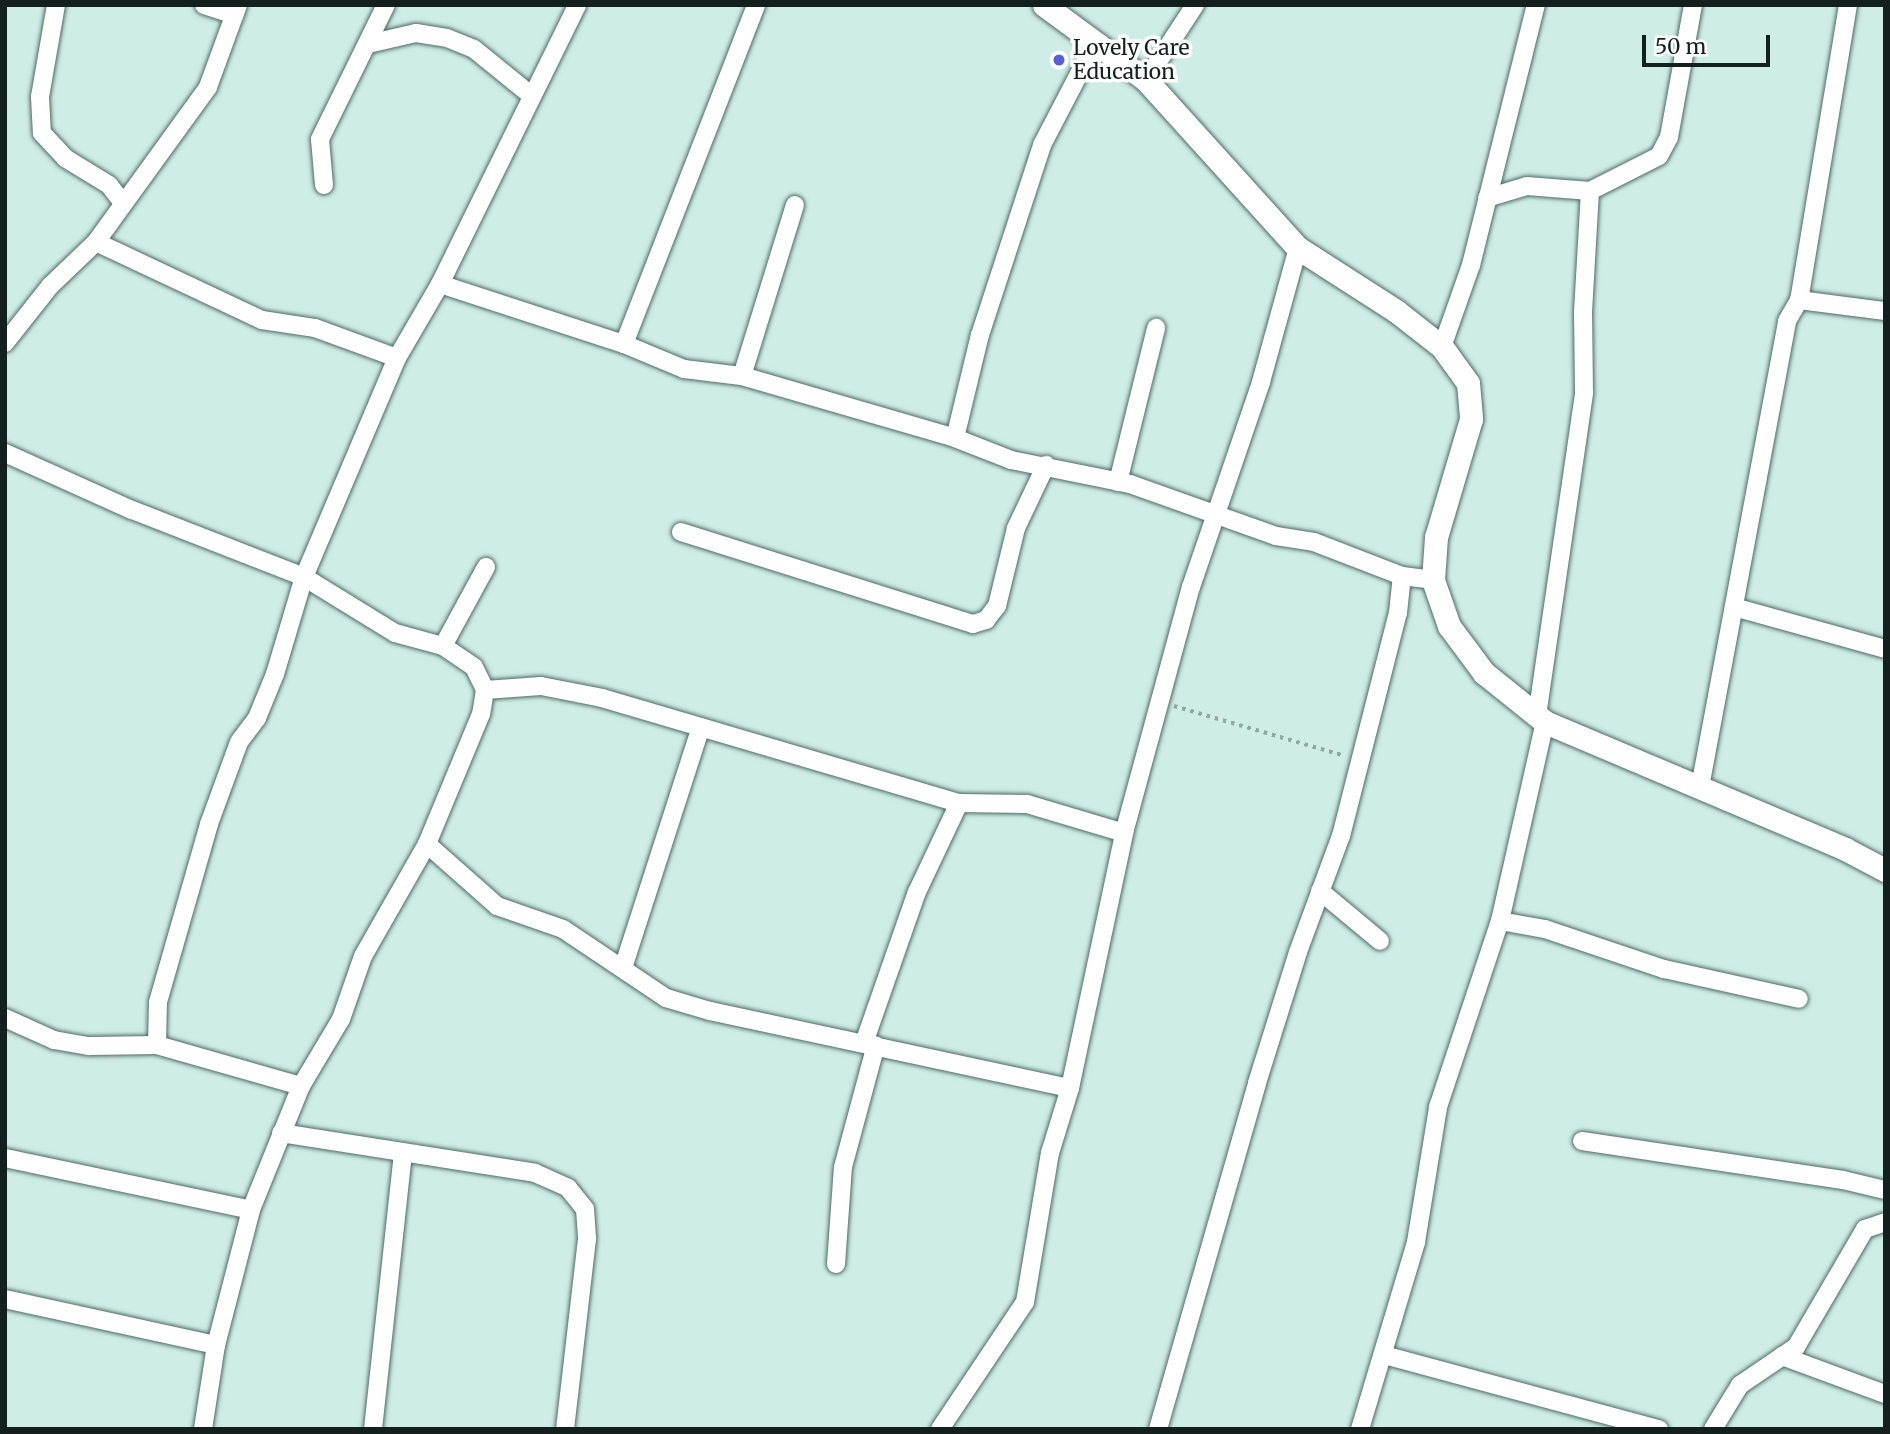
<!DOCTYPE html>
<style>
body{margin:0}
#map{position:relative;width:1890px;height:1434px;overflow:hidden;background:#cfede7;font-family:Merriweather,serif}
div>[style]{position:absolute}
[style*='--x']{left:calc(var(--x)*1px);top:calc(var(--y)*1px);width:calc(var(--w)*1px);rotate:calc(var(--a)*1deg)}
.path>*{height:3.5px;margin-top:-1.75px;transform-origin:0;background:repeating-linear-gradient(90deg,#90a8a4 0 3.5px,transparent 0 8.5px)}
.roads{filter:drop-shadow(0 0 2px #4f6a65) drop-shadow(0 0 2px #4f6a65)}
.minor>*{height:18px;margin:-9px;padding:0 9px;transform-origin:9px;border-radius:9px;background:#fff}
.tertiary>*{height:23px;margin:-11.5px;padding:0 11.5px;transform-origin:11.5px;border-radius:11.5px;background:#fff}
.dots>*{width:19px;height:19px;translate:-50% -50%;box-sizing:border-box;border:4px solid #fff;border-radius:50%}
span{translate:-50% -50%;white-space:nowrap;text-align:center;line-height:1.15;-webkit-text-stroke:7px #fff;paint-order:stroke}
.poi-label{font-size:21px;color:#14201e}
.left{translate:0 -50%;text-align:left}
.frame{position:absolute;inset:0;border:7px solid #14201e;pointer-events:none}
.scale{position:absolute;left:1642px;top:35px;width:128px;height:32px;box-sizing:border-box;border:4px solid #14201e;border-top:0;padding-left:9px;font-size:21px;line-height:24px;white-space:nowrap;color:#14201e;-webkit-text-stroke:5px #fff;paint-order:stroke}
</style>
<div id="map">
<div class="path">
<i style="--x:1174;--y:706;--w:178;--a:16.3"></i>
</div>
<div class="roads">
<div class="minor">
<i style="--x:56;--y:5;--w:93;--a:99.9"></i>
<i style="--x:40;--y:97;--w:36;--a:87"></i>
<i style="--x:42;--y:133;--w:34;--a:47"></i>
<i style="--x:65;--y:158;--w:52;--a:31.5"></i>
<i style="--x:109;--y:185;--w:23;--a:52"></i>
<i style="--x:204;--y:5;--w:32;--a:18"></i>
<i style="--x:1848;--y:5;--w:299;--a:99.4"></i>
<i style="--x:1799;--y:300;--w:87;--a:7.3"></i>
<i style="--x:368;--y:44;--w:49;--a:-12.9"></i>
<i style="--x:416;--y:33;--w:31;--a:9"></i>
<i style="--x:447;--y:38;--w:29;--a:22"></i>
<i style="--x:474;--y:49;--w:75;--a:39"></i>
<i style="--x:1146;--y:80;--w:90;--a:-56.8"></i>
<i style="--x:324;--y:185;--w:46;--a:-95"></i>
<i style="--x:320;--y:139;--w:149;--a:-63.8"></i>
<i style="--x:1487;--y:198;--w:42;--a:-16.7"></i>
<i style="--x:1527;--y:186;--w:63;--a:4.5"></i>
<i style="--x:96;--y:242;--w:183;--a:25.2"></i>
<i style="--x:262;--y:320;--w:54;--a:8.6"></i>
<i style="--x:315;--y:328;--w:87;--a:20.1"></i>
<i style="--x:440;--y:284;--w:194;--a:18.1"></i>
<i style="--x:624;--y:344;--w:65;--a:22.6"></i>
<i style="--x:684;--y:369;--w:58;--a:6.9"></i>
<i style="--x:742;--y:376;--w:222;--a:16.2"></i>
<i style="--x:955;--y:438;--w:60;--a:21.4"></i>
<i style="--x:1011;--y:460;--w:121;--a:11.4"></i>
<i style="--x:1130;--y:484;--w:155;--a:19.6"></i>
<i style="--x:1276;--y:536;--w:38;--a:9"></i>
<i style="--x:1314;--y:542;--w:94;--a:21.1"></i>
<i style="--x:1402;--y:576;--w:31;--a:7"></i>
<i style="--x:5;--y:343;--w:73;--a:-51.7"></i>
<i style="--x:50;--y:286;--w:64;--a:-43.7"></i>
<i style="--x:96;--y:242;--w:191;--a:-54.1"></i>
<i style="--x:208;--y:87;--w:87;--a:-69.9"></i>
<i style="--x:624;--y:344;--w:364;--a:-68.7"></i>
<i style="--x:1442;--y:347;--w:87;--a:-70.5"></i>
<i style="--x:1471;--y:265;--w:268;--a:-76"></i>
<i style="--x:742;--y:376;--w:179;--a:-72.8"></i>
<i style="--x:955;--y:438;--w:106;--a:-76.4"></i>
<i style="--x:980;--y:335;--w:200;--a:-71.9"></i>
<i style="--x:1042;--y:145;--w:115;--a:-62.5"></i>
<i style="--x:5;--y:453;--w:139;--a:24.2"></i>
<i style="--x:132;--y:510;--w:185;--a:21.3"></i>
<i style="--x:304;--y:577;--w:107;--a:31.6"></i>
<i style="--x:395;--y:633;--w:50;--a:15.2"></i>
<i style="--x:443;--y:646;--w:37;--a:34"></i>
<i style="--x:474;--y:667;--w:25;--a:64"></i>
<i style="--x:485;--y:690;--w:24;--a:99"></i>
<i style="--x:481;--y:714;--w:141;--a:112.6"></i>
<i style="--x:427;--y:844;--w:129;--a:119.7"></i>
<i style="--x:363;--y:956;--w:67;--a:109.2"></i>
<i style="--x:341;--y:1019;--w:78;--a:120.8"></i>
<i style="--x:301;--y:1086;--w:134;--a:112"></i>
<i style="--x:251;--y:1210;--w:139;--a:104.5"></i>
<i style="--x:216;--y:1345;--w:85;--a:98.8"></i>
<i style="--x:1118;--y:482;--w:159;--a:-76.1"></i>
<i style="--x:681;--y:532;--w:306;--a:17.5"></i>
<i style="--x:973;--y:624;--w:14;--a:-17"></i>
<i style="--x:986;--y:620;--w:18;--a:-52"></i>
<i style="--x:997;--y:606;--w:80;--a:-76.3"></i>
<i style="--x:1016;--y:528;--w:70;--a:-64.5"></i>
<i style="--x:1734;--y:607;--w:157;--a:15.5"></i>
<i style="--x:443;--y:646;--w:90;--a:-61.4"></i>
<i style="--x:485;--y:690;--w:56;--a:-4.1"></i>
<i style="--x:541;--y:686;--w:62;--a:11.1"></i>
<i style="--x:602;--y:698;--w:372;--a:16.4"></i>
<i style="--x:959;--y:803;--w:68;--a:0.8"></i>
<i style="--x:1027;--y:804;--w:101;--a:16.6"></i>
<i style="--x:1537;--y:716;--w:327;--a:-81.7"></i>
<i style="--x:1584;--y:392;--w:80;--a:-90.7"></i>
<i style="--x:1583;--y:312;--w:121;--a:-86.7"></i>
<i style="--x:1590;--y:191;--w:77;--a:-26.9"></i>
<i style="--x:1659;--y:156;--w:21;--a:-62"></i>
<i style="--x:1669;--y:137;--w:134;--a:-79.7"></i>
<i style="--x:1700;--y:787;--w:474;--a:-79.4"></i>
<i style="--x:1787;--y:321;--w:24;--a:-60"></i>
<i style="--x:427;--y:844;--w:94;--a:41.5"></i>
<i style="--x:497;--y:906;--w:70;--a:19.2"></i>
<i style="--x:563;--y:929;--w:124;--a:33.8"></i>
<i style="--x:666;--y:998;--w:46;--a:16.5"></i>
<i style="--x:710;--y:1011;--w:368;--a:12.1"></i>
<i style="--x:1320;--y:891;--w:78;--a:39.8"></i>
<i style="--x:1500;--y:921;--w:46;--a:10.1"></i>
<i style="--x:1545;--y:929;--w:126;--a:18.6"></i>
<i style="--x:1664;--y:969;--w:138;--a:12.5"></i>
<i style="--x:623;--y:968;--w:253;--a:-72.1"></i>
<i style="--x:5;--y:1018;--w:54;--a:24.2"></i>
<i style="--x:54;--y:1040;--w:36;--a:10"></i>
<i style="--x:89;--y:1046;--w:68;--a:-0.8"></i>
<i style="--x:157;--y:1045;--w:150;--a:15.9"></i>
<i style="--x:864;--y:1043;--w:160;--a:-70.7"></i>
<i style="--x:917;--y:892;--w:98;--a:-64.7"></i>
<i style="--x:157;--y:1045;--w:43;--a:-88.7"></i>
<i style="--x:158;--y:1002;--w:185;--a:-74"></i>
<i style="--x:209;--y:824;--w:87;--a:-69.9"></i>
<i style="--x:239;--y:742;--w:30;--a:-53"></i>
<i style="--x:257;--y:718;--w:48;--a:-67.8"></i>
<i style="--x:275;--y:674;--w:101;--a:-73.4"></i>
<i style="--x:304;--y:577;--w:238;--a:-67"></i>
<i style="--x:397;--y:358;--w:86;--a:-59.8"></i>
<i style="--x:440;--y:284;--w:311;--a:-63.8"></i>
<i style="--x:281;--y:1133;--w:257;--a:8.9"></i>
<i style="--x:535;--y:1173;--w:36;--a:24"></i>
<i style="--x:568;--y:1188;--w:27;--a:51"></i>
<i style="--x:585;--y:1209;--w:30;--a:86"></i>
<i style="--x:587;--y:1239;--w:191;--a:96.6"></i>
<i style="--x:1582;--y:1141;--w:264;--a:8.5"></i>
<i style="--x:1843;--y:1180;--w:43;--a:13.4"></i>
<i style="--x:5;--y:1158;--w:251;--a:11.9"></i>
<i style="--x:836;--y:1264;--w:97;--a:-85.9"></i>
<i style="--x:843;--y:1167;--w:126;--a:-74.9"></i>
<i style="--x:5;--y:1299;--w:216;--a:12.3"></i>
<i style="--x:1384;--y:1355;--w:285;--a:15.1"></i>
<i style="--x:1782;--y:1356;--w:110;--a:20.3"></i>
<i style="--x:373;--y:1429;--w:278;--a:-83.8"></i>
<i style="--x:940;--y:1429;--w:153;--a:-56.2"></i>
<i style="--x:1025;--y:1302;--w:151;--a:-80.5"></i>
<i style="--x:1050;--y:1153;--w:68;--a:-72.9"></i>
<i style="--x:1070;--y:1088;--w:261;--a:-78"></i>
<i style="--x:1124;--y:833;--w:255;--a:-74.8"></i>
<i style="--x:1191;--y:587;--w:217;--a:-71.1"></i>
<i style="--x:1261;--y:382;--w:139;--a:-74.6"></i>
<i style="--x:1158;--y:1429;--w:360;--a:-74"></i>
<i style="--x:1257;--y:1083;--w:137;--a:-72.6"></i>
<i style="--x:1298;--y:952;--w:124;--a:-69.7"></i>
<i style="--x:1341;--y:836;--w:230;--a:-75.7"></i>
<i style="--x:1398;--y:613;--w:37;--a:-84"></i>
<i style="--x:1360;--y:1429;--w:195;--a:-73.3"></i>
<i style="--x:1416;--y:1242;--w:137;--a:-80.7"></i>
<i style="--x:1438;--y:1107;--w:196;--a:-71.6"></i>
<i style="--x:1500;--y:921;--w:204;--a:-77.3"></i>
<i style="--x:1713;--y:1429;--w:52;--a:-58.5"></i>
<i style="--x:1740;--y:1385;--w:68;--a:-34.2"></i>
<i style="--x:1796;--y:1347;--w:137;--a:-59.7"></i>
<i style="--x:1865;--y:1229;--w:21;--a:-19"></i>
</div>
<div class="tertiary">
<i style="--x:1044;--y:5;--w:127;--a:36.3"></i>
<i style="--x:1146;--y:80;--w:227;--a:47.9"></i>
<i style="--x:1298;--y:248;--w:117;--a:32.7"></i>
<i style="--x:1396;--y:311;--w:58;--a:38"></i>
<i style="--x:1442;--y:347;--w:44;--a:54.2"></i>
<i style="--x:1468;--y:383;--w:36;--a:85"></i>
<i style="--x:1471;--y:419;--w:123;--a:106.5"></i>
<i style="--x:1436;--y:537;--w:43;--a:94"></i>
<i style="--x:1433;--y:580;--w:49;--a:70.8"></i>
<i style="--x:1449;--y:626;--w:59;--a:53.3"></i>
<i style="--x:1484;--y:673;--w:78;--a:38.8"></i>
<i style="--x:1545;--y:722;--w:326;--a:22.9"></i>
<i style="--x:1845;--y:849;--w:45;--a:27.7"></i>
</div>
</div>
<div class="dots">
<i style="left:1059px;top:60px;background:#5560d7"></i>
</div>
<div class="poi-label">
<span class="left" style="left:1073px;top:60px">Lovely Care<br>Education</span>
</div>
<div class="frame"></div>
<div class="scale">50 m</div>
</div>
